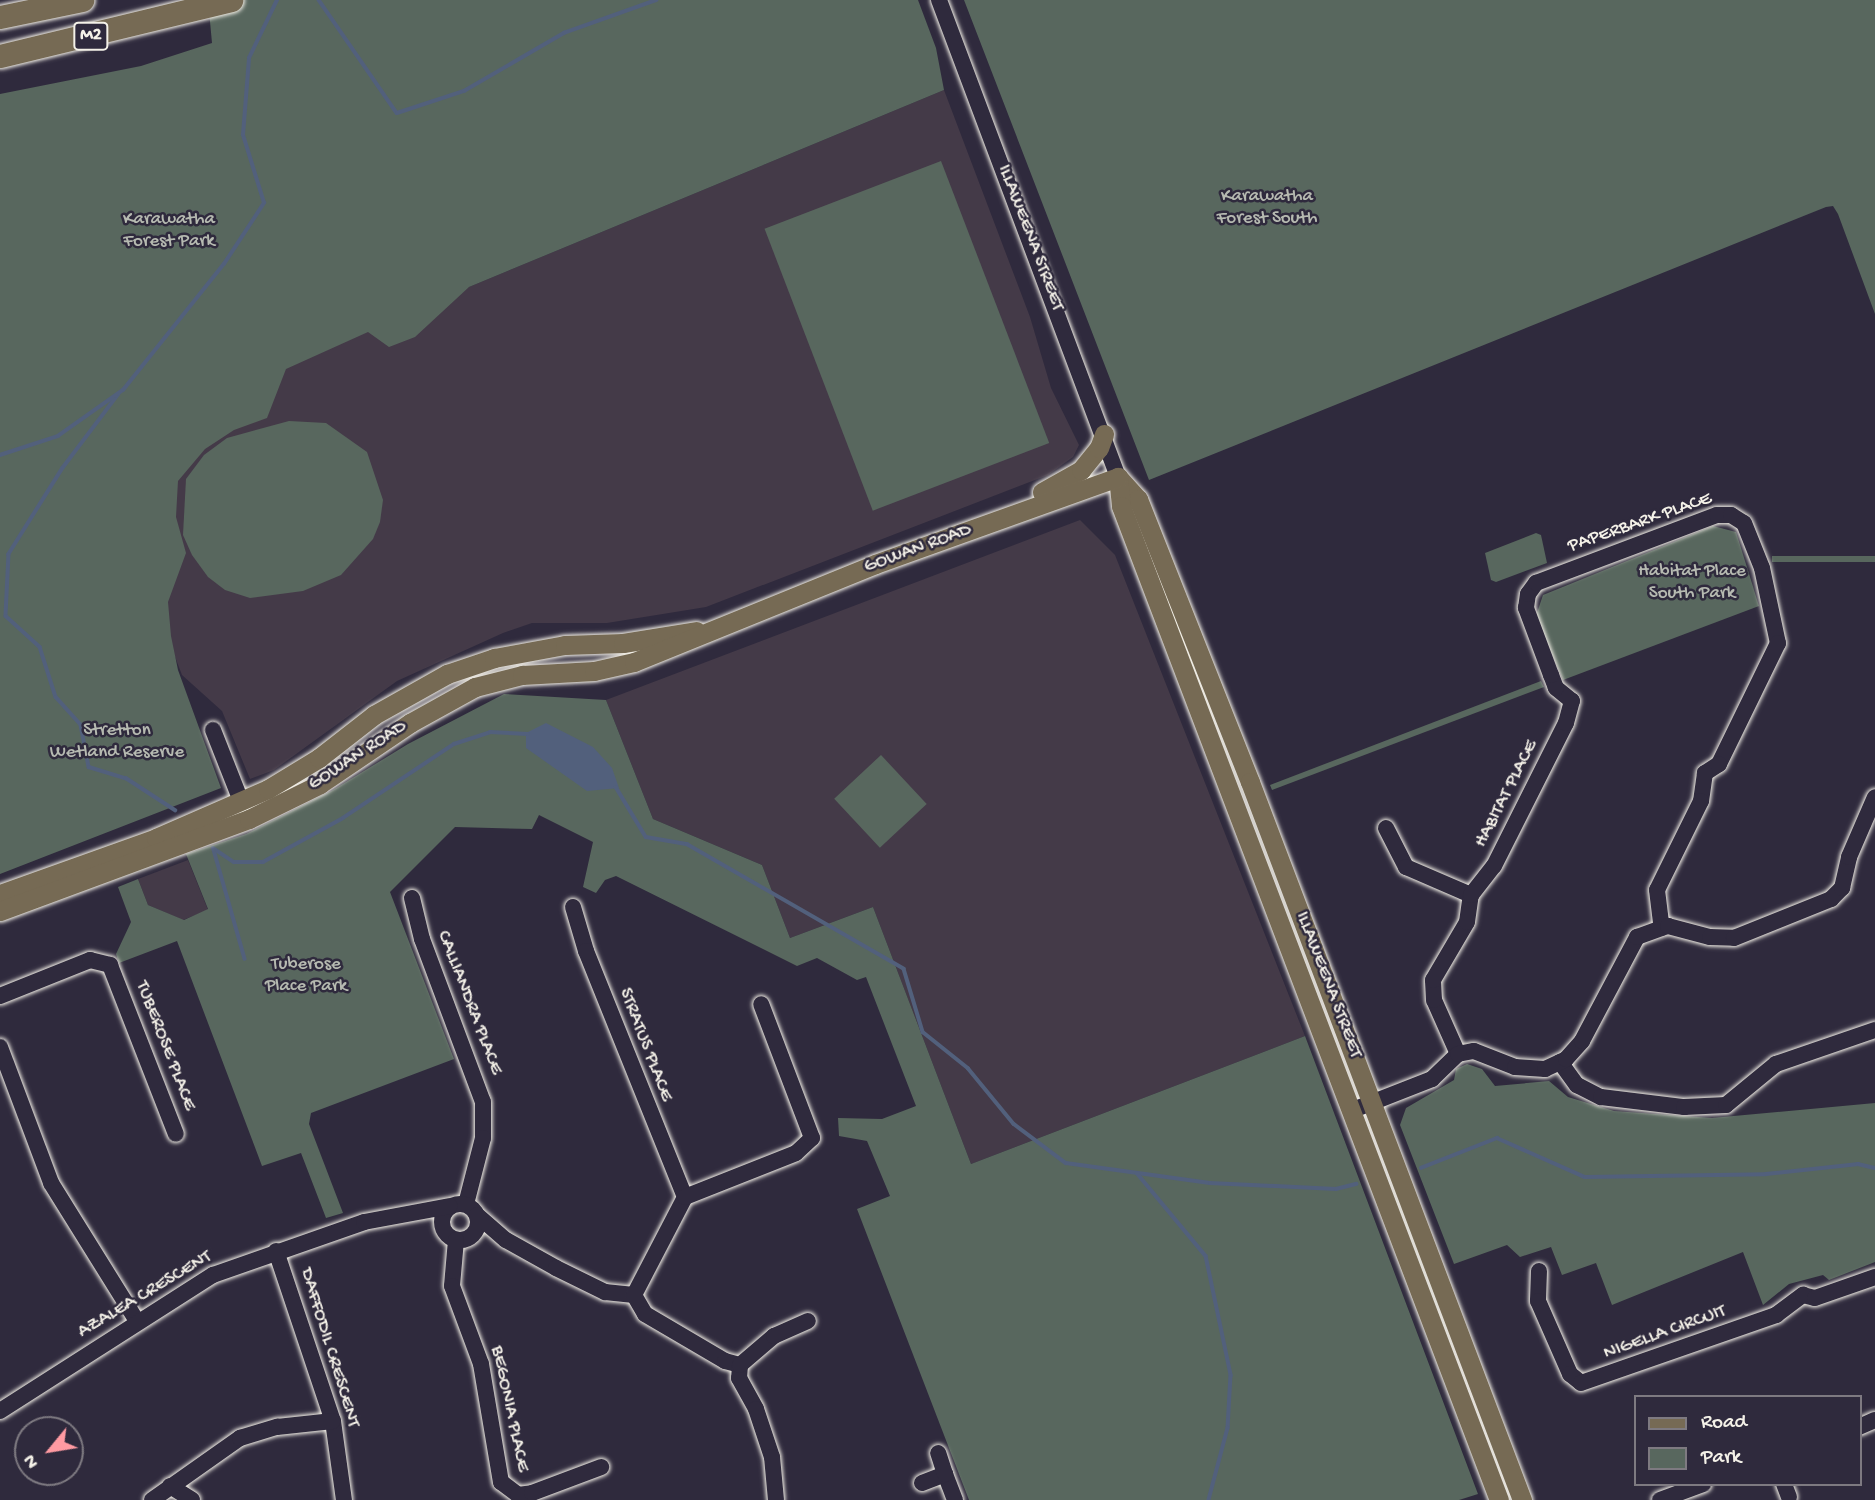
<!DOCTYPE html>
<style>
body{margin:0}
#map{position:relative;width:1875px;height:1500px;overflow:hidden;background:#2f2a3d;font-family:"Gochi Hand",sans-serif}
div>[style]{position:absolute}
[style*='--x']{left:calc(var(--x)*1px);top:calc(var(--y)*1px);width:calc(var(--w)*1px);rotate:calc(var(--a)*1deg)}
.built>*{inset:0;background:#443a48}
.green>*{inset:0;background:#58675e;transform-origin:0 0}
.water>*{inset:0;background:#52607c}
.stream>*{height:3.5px;margin:-1.75px;padding:0 1.75px;transform-origin:1.75px;border-radius:1.75px;background:#52607c}
.roads{filter:drop-shadow(0 0 2px #f4f1e8) drop-shadow(0 0 2px #f4f1e8)}
.minor>*{height:16px;margin:-8px;padding:0 8px;transform-origin:8px;border-radius:8px;background:#2f2a3d}
.minor>.ring{margin:-8px;padding:0;box-sizing:content-box;background:none;border:16px solid #2f2a3d;border-radius:50%}
.major>*{height:19px;margin:-9.5px;padding:0 9.5px;transform-origin:9.5px;border-radius:9.5px;background:#766a54}
.highway>*{height:23px;margin:-11.5px;padding:0 11.5px;transform-origin:11.5px;border-radius:11.5px;background:#766a54}
span{translate:-50% -50%;white-space:nowrap;text-align:center;line-height:1.15;-webkit-text-stroke:5px #2f2a3d;paint-order:stroke}
.shield-label span{padding:2px 5px;background:#2f2a3d;border:2px solid;border-radius:5px;-webkit-text-stroke-width:0}
.shield-label{font-size:18px;color:#f4f1e8;font-weight:700}
.park-label{font-size:19px;color:#b6bab1}
.street-label{font-size:19px;color:#f4f1e8}
.legend{position:absolute;left:1634px;top:1395px;width:228px;height:91px;box-sizing:border-box;background:#2f2a3d;border:2px solid #7e7a81;margin:0;padding:9px 12px;list-style:none;font-size:21px;color:#f4f1e8}
.legend li{display:flex;align-items:center;gap:14px;height:35px}
.legend b{width:35px;border:2px solid #7e7a81}
.north{position:absolute;left:14px;top:1416px;width:70px;height:70px;box-sizing:border-box;background:#2f2a3d;border:2px solid #7e7a81;border-radius:50%;rotate:240deg;font-size:19px;font-weight:700;line-height:28px;text-align:center;color:#f4f1e8}
.north::after{content:'';display:block;margin:auto;width:24px;height:32px;background:#ff9aa2;clip-path:polygon(50% 0,100% 100%,50% 72%,0 100%)}
</style>
<div id="map">
<div class="built">
<i style="clip-path:polygon(944px 90px,1030px 317px,1051px 388px,1079px 445px,1073px 457px,1048px 475px,706px 607px,607px 623px,532px 623px,503px 633px,397px 681px,274px 770px,250px 779px,222px 711px,182px 675px,102px 466px,153px 418px)"></i>
<i style="clip-path:polygon(1080px 520px,1115px 555px,1305px 1036px,971px 1164px,873px 907px,790px 938px,762px 865px,653px 819px,606px 700px)"></i>
<i style="clip-path:polygon(188px 860px,208px 910px,183px 920px,148px 905px,138px 879px)"></i>
</div>
<div class="green">
<i style="clip-path:polygon(208px 0,918px 0,936px 48px,944px 90px,469px 287px,415px 337px,389px 347px,368px 332px,286px 369px,267px 418px,234px 430px,205px 449px,178px 481px,176px 517px,186px 553px,168px 602px,171px 636px,178px 670px,221px 788px,0 874px,0 94px,141px 66px,212px 43px)"></i>
<i style="clip-path:polygon(964px 0,1875px 0,1875px 314px,1838px 214px,1833px 206px,1826px 207px,1149px 480px)"></i>
<i style="left:941px;top:161px;width:302px;height:189px;rotate:69deg"></i>
<i style="clip-path:polygon(289px 421px,326px 423px,367px 452px,383px 500px,380px 522px,373px 539px,341px 575px,303px 591px,250px 598px,225px 590px,208px 577px,192px 555px,183px 535px,186px 479px,204px 455px,227px 438px)"></i>
<i style="clip-path:polygon(1713px 526px,1736px 532px,1759px 606px,1563px 680px,1536px 616px,1543px 595px)"></i>
<i style="clip-path:polygon(1536px 533px,1541px 535px,1547px 563px,1496px 582px,1491px 580px,1485px 553px)"></i>
<i style="left:1875px;top:556px;width:6px;height:103px;rotate:90deg"></i>
<i style="clip-path:polygon(1541px 681px,1544px 687px,1272px 790px,1270px 785px)"></i>
<i style="clip-path:polygon(504px 694px,606px 700px,653px 819px,762px 865px,790px 938px,873px 907px,971px 1164px,1305px 1036px,1478px 1494px,1459px 1500px,969px 1500px,857px 1209px,890px 1196px,867px 1141px,839px 1136px,838px 1118px,882px 1119px,916px 1106px,866px 977px,857px 980px,817px 958px,797px 966px,616px 876px,605px 880px,596px 893px,583px 887px,593px 842px,539px 815px,532px 829px,455px 827px,390px 892px,454px 1059px,311px 1113px,309px 1124px,343px 1213px,326px 1218px,301px 1153px,262px 1166px,177px 941px,119px 963px,116px 954px,131px 922px,118px 887px,138px 879px,148px 905px,184px 920px,208px 909px,186px 854px,246px 834px,333px 790px,408px 744px)"></i>
<i style="left:881px;top:755px;width:67px;height:64px;rotate:47deg"></i>
<i style="clip-path:polygon(1467px 1064px,1482px 1069px,1495px 1086px,1549px 1081px,1568px 1097px,1614px 1111px,1712px 1118px,1875px 1103px,1875px 1262px,1829px 1280px,1823px 1275px,1789px 1284px,1763px 1305px,1743px 1252px,1612px 1305px,1596px 1263px,1562px 1275px,1551px 1247px,1520px 1257px,1507px 1245px,1454px 1264px,1400px 1125px,1406px 1108px,1454px 1080px,1456px 1069px)"></i>
</div>
<div class="water">
<i style="clip-path:polygon(546px 723px,593px 747px,612px 768px,619px 788px,587px 791px,526px 748px,526px 733px)"></i>
</div>
<div class="stream">
<i style="--x:319;--y:0;--w:137;--a:55.4"></i>
<i style="--x:397;--y:113;--w:71;--a:-18.2"></i>
<i style="--x:464;--y:91;--w:116;--a:-30.1"></i>
<i style="--x:564;--y:33;--w:98;--a:-19.7"></i>
<i style="--x:119;--y:394;--w:93;--a:127.1"></i>
<i style="--x:63;--y:468;--w:102;--a:122.1"></i>
<i style="--x:9;--y:554;--w:62;--a:92.8"></i>
<i style="--x:6;--y:616;--w:46;--a:42.4"></i>
<i style="--x:40;--y:647;--w:52;--a:72.3"></i>
<i style="--x:56;--y:697;--w:38;--a:48"></i>
<i style="--x:81;--y:725;--w:43;--a:79.2"></i>
<i style="--x:89;--y:767;--w:39;--a:17"></i>
<i style="--x:126;--y:778;--w:59;--a:33.1"></i>
<i style="--x:0;--y:455;--w:61;--a:-18.1"></i>
<i style="--x:58;--y:436;--w:80;--a:-35.3"></i>
<i style="--x:123;--y:390;--w:161;--a:-51.3"></i>
<i style="--x:224;--y:264;--w:73;--a:-56.7"></i>
<i style="--x:264;--y:203;--w:71;--a:-107.2"></i>
<i style="--x:243;--y:135;--w:77;--a:-85.5"></i>
<i style="--x:249;--y:58;--w:64;--a:-64.2"></i>
<i style="--x:616;--y:787;--w:58;--a:59"></i>
<i style="--x:646;--y:837;--w:42;--a:9.7"></i>
<i style="--x:687;--y:844;--w:250;--a:29.9"></i>
<i style="--x:904;--y:969;--w:66;--a:73.2"></i>
<i style="--x:923;--y:1032;--w:58;--a:38.7"></i>
<i style="--x:968;--y:1068;--w:72;--a:50.6"></i>
<i style="--x:1014;--y:1124;--w:65;--a:36.9"></i>
<i style="--x:1066;--y:1163;--w:145;--a:7.9"></i>
<i style="--x:1210;--y:1183;--w:126;--a:2.7"></i>
<i style="--x:1336;--y:1189;--w:21;--a:-14"></i>
<i style="--x:213;--y:848;--w:25;--a:34"></i>
<i style="--x:234;--y:862;--w:29;--a:0"></i>
<i style="--x:263;--y:862;--w:91;--a:-28.8"></i>
<i style="--x:343;--y:818;--w:133;--a:-33.7"></i>
<i style="--x:454;--y:744;--w:38;--a:-18"></i>
<i style="--x:490;--y:732;--w:38;--a:3"></i>
<i style="--x:214;--y:850;--w:113;--a:74.1"></i>
<i style="--x:1421;--y:1168;--w:82;--a:-21.5"></i>
<i style="--x:1497;--y:1138;--w:96;--a:23.9"></i>
<i style="--x:1585;--y:1177;--w:181;--a:-0.9"></i>
<i style="--x:1766;--y:1174;--w:93;--a:-6.2"></i>
<i style="--x:1858;--y:1164;--w:17;--a:13"></i>
<i style="--x:1137;--y:1173;--w:108;--a:50.3"></i>
<i style="--x:1206;--y:1256;--w:122;--a:78.1"></i>
<i style="--x:1231;--y:1375;--w:53;--a:93.2"></i>
<i style="--x:1228;--y:1428;--w:74;--a:104.8"></i>
</div>
<div class="roads">
<div class="minor">
<i style="--x:939;--y:0;--w:509;--a:69.43"></i>
<i style="--x:213;--y:730;--w:76;--a:68.5"></i>
<i style="--x:1386;--y:828;--w:44;--a:62.9"></i>
<i style="--x:1406;--y:867;--w:71;--a:23.3"></i>
<i style="--x:412;--y:898;--w:42;--a:76.3"></i>
<i style="--x:422;--y:939;--w:174;--a:69.5"></i>
<i style="--x:483;--y:1102;--w:36;--a:90"></i>
<i style="--x:483;--y:1138;--w:68;--a:104.4"></i>
<i style="--x:573;--y:907;--w:46;--a:73.5"></i>
<i style="--x:586;--y:951;--w:265;--a:68.1"></i>
<i style="--x:0;--y:996;--w:97;--a:-21.8"></i>
<i style="--x:90;--y:960;--w:21;--a:14"></i>
<i style="--x:110;--y:965;--w:181;--a:68.7"></i>
<i style="--x:0;--y:1047;--w:145;--a:69.4"></i>
<i style="--x:51;--y:1183;--w:163;--a:58.1"></i>
<i style="--x:1458;--y:1054;--w:59;--a:-114"></i>
<i style="--x:1434;--y:1000;--w:20;--a:-93"></i>
<i style="--x:1433;--y:980;--w:67;--a:-59.6"></i>
<i style="--x:1467;--y:922;--w:27;--a:-82"></i>
<i style="--x:1471;--y:895;--w:37;--a:-52"></i>
<i style="--x:1494;--y:866;--w:160;--a:-63.3"></i>
<i style="--x:1566;--y:723;--w:23;--a:-75"></i>
<i style="--x:1572;--y:701;--w:21;--a:-141"></i>
<i style="--x:1556;--y:688;--w:14;--a:-111"></i>
<i style="--x:1551;--y:675;--w:72;--a:-110.5"></i>
<i style="--x:1526;--y:608;--w:14;--a:-82"></i>
<i style="--x:1528;--y:594;--w:14;--a:-54"></i>
<i style="--x:1536;--y:583;--w:193;--a:-20.6"></i>
<i style="--x:1717;--y:515;--w:14;--a:0"></i>
<i style="--x:1731;--y:515;--w:15;--a:32"></i>
<i style="--x:1744;--y:523;--w:48;--a:68.2"></i>
<i style="--x:1762;--y:568;--w:77;--a:78"></i>
<i style="--x:1778;--y:643;--w:135;--a:116"></i>
<i style="--x:1719;--y:764;--w:17;--a:147"></i>
<i style="--x:1705;--y:773;--w:28;--a:98"></i>
<i style="--x:1701;--y:801;--w:99;--a:116.3"></i>
<i style="--x:1657;--y:890;--w:38;--a:83"></i>
<i style="--x:1560;--y:1062;--w:29;--a:54"></i>
<i style="--x:1577;--y:1085;--w:27;--a:27"></i>
<i style="--x:1601;--y:1097;--w:84;--a:6.9"></i>
<i style="--x:1684;--y:1107;--w:42;--a:-2.7"></i>
<i style="--x:1726;--y:1105;--w:65;--a:-39.4"></i>
<i style="--x:1776;--y:1064;--w:105;--a:-19"></i>
<i style="--x:1353;--y:1110;--w:85;--a:-21.4"></i>
<i style="--x:1432;--y:1079;--w:36;--a:-44"></i>
<i style="--x:1458;--y:1054;--w:16;--a:-11"></i>
<i style="--x:1474;--y:1051;--w:44;--a:21.3"></i>
<i style="--x:1515;--y:1067;--w:30;--a:4"></i>
<i style="--x:1545;--y:1069;--w:23;--a:-25"></i>
<i style="--x:1566;--y:1059;--w:24;--a:-48"></i>
<i style="--x:1582;--y:1041;--w:118;--a:-62.1"></i>
<i style="--x:1637;--y:937;--w:33;--a:-20"></i>
<i style="--x:1668;--y:926;--w:43;--a:14.7"></i>
<i style="--x:1710;--y:937;--w:24;--a:2"></i>
<i style="--x:1734;--y:938;--w:105;--a:-21.9"></i>
<i style="--x:1831;--y:899;--w:16;--a:-45"></i>
<i style="--x:1842;--y:888;--w:32;--a:-77"></i>
<i style="--x:1849;--y:857;--w:65;--a:-66.6"></i>
<i class="ring" style="left:442px;top:1204px;width:20px;height:20px"></i>
<i style="--x:477;--y:1215;--w:38;--a:41"></i>
<i style="--x:506;--y:1240;--w:57;--a:29.2"></i>
<i style="--x:556;--y:1268;--w:55;--a:26.1"></i>
<i style="--x:605;--y:1292;--w:29;--a:6"></i>
<i style="--x:634;--y:1295;--w:22;--a:60"></i>
<i style="--x:645;--y:1314;--w:93;--a:30.4"></i>
<i style="--x:725;--y:1361;--w:16;--a:15"></i>
<i style="--x:740;--y:1365;--w:13;--a:94"></i>
<i style="--x:739;--y:1378;--w:35;--a:61"></i>
<i style="--x:756;--y:1409;--w:51;--a:71.6"></i>
<i style="--x:772;--y:1457;--w:43;--a:84.7"></i>
<i style="--x:456;--y:1240;--w:46;--a:95"></i>
<i style="--x:452;--y:1286;--w:83;--a:69.6"></i>
<i style="--x:481;--y:1364;--w:120;--a:80.4"></i>
<i style="--x:501;--y:1482;--w:21;--a:37"></i>
<i style="--x:518;--y:1495;--w:14;--a:-8"></i>
<i style="--x:532;--y:1493;--w:74;--a:-20.6"></i>
<i style="--x:276;--y:1251;--w:179;--a:71.5"></i>
<i style="--x:333;--y:1421;--w:80;--a:82.1"></i>
<i style="--x:1539;--y:1271;--w:30;--a:92"></i>
<i style="--x:1538;--y:1301;--w:80;--a:66.3"></i>
<i style="--x:1570;--y:1374;--w:14;--a:39"></i>
<i style="--x:1581;--y:1383;--w:207;--a:-19.2"></i>
<i style="--x:1776;--y:1315;--w:34;--a:-37"></i>
<i style="--x:1803;--y:1295;--w:12;--a:14"></i>
<i style="--x:1815;--y:1298;--w:64;--a:-19.3"></i>
<i style="--x:634;--y:1295;--w:110;--a:-62.5"></i>
<i style="--x:685;--y:1197;--w:119;--a:-21.6"></i>
<i style="--x:796;--y:1153;--w:22;--a:-43"></i>
<i style="--x:812;--y:1138;--w:143;--a:-110.8"></i>
<i style="--x:740;--y:1365;--w:45;--a:-40.5"></i>
<i style="--x:774;--y:1336;--w:37;--a:-24"></i>
<i style="--x:0;--y:1411;--w:253;--a:-32.6"></i>
<i style="--x:213;--y:1275;--w:160;--a:-19.3"></i>
<i style="--x:364;--y:1222;--w:87;--a:-10.5"></i>
<i style="--x:1859;--y:1427;--w:17;--a:-24"></i>
<i style="--x:945;--y:1474;--w:28;--a:69"></i>
<i style="--x:922;--y:1483;--w:25;--a:-21"></i>
<i style="--x:945;--y:1474;--w:22;--a:-108"></i>
<i style="--x:1784;--y:1484;--w:14;--a:69"></i>
<i style="--x:170;--y:1486;--w:26;--a:32"></i>
<i style="--x:152;--y:1500;--w:108;--a:-35.2"></i>
<i style="--x:240;--y:1438;--w:39;--a:-17"></i>
<i style="--x:277;--y:1427;--w:56;--a:-6.1"></i>
<i style="--x:1660;--y:1500;--w:46;--a:-20.4"></i>
</div>
<div class="major">
<i style="--x:1118;--y:477;--w:30;--a:48"></i>
<i style="--x:1138;--y:499;--w:304;--a:68.4"></i>
<i style="--x:1250;--y:782;--w:768;--a:69.25"></i>
<i style="--x:1118;--y:477;--w:29;--a:84"></i>
<i style="--x:1121;--y:506;--w:1063;--a:69.18"></i>
<i style="--x:1042;--y:492;--w:45;--a:-29.4"></i>
<i style="--x:1081;--y:470;--w:28;--a:-51"></i>
<i style="--x:1099;--y:448;--w:15;--a:-70"></i>
<i style="--x:0;--y:894;--w:166;--a:-19.7"></i>
<i style="--x:156;--y:838;--w:122;--a:-23.6"></i>
<i style="--x:268;--y:789;--w:60;--a:-31.3"></i>
<i style="--x:319;--y:758;--w:70;--a:-38"></i>
<i style="--x:374;--y:715;--w:84;--a:-29.3"></i>
<i style="--x:447;--y:674;--w:50;--a:-18.8"></i>
<i style="--x:494;--y:658;--w:72;--a:-10.4"></i>
<i style="--x:565;--y:645;--w:58;--a:-2"></i>
<i style="--x:623;--y:643;--w:74;--a:-9.3"></i>
<i style="--x:0;--y:911;--w:265;--a:-20.3"></i>
<i style="--x:249;--y:819;--w:79;--a:-26.2"></i>
<i style="--x:320;--y:784;--w:109;--a:-34.1"></i>
<i style="--x:410;--y:723;--w:74;--a:-29"></i>
<i style="--x:475;--y:687;--w:49;--a:-14.3"></i>
<i style="--x:522;--y:675;--w:72;--a:-3.2"></i>
<i style="--x:594;--y:671;--w:41;--a:-12.7"></i>
<i style="--x:634;--y:662;--w:260;--a:-22.1"></i>
<i style="--x:875;--y:564;--w:258;--a:-19.7"></i>
</div>
<div class="highway">
<i style="--x:0;--y:17;--w:84;--a:-11.7"></i>
<i style="--x:0;--y:56;--w:238;--a:-13.6"></i>
</div>
</div>
<div class="shield-label">
<span style="left:91px;top:36px">M2</span>
</div>
<div class="park-label">
<span style="left:1267px;top:208px">Karawatha<br>Forest South</span>
<span style="left:169px;top:231px">Karawatha<br>Forest Park</span>
<span style="left:1692px;top:583px">Habitat Place<br>South Park</span>
<span style="left:117px;top:742px">Stretton<br>Wetland Reserve</span>
<span style="left:306px;top:976px">Tuberose<br>Place Park</span>
</div>
<div class="street-label">
<span style="left:1030px;top:238px;rotate:69deg">ILLAWEENA STREET</span>
<span style="left:1640px;top:523px;rotate:-19deg">PAPERBARK PLACE</span>
<span style="left:918px;top:549px;rotate:-20deg">GOWAN ROAD</span>
<span style="left:358px;top:756px;rotate:-33deg">GOWAN ROAD</span>
<span style="left:1507px;top:794px;rotate:-63deg">HABITAT PLACE</span>
<span style="left:1328px;top:985px;rotate:69deg">ILLAWEENA STREET</span>
<span style="left:469px;top:1003px;rotate:69deg">CALLIANDRA PLACE</span>
<span style="left:645px;top:1045px;rotate:69deg">STRATUS PLACE</span>
<span style="left:165px;top:1046px;rotate:69deg">TUBEROSE PLACE</span>
<span style="left:145px;top:1295px;rotate:-31deg">AZALEA CRESCENT</span>
<span style="left:1665px;top:1333px;rotate:-20deg">NIGELLA CIRCUIT</span>
<span style="left:329px;top:1348px;rotate:73deg">DAFFODIL CRESCENT</span>
<span style="left:509px;top:1409px;rotate:78deg">BEGONIA PLACE</span>
</div>
<ul class="legend">
<li><b style="height:9px;background:#766a54"></b>Road</li>
<li><b style="height:19px;background:#58675e"></b>Park</li>
</ul>
<div class="north">N</div>
</div>
